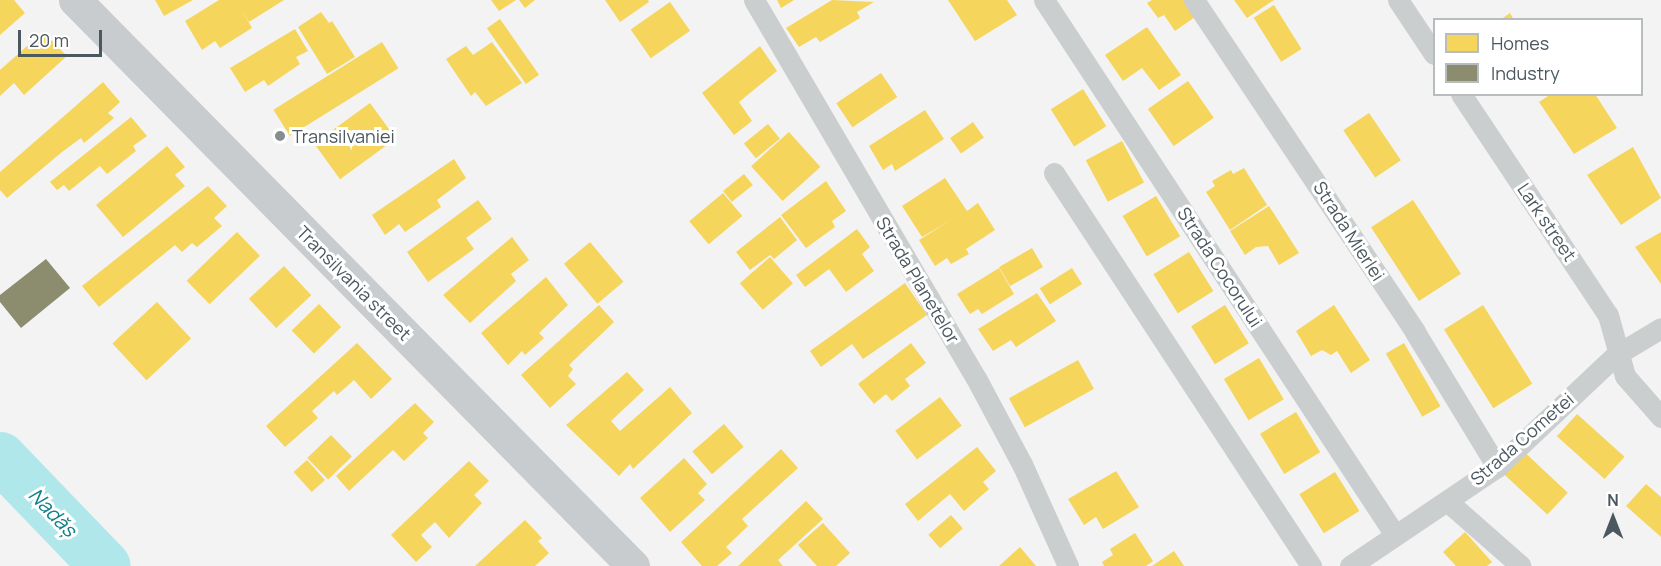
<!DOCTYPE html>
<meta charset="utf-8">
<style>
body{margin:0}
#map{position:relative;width:1661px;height:566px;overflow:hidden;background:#f3f3f3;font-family:Manrope,sans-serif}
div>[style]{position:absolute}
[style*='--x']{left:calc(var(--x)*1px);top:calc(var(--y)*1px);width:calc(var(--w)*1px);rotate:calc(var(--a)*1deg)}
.homes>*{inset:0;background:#f6d55c;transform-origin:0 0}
.industry>*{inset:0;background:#8c8c6e}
.river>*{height:51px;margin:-25.5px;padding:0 25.5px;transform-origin:25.5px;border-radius:25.5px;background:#b0e7eb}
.street>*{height:21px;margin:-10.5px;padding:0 10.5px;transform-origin:10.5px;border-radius:10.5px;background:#cbcece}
.primary>*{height:33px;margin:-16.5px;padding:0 16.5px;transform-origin:16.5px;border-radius:16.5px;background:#c8ccce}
.dots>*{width:16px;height:16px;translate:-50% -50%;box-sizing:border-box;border:3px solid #fff;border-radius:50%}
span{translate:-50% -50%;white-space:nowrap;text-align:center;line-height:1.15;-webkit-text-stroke:6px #fff;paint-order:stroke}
.poi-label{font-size:18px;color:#4b585f}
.left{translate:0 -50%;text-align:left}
.street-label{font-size:18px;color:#4b585f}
.water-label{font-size:20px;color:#13808a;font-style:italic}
.legend{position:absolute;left:1433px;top:18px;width:210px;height:78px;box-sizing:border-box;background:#fff;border:2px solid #b7bcbf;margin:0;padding:8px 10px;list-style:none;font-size:18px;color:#4b585f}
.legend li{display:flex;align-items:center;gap:12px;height:30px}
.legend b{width:30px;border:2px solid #b7bcbf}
.north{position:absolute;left:1583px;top:488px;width:60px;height:60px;-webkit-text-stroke:4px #fff;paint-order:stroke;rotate:0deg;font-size:16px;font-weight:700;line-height:24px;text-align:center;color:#4b585f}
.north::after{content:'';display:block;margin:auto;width:21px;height:27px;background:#4b585f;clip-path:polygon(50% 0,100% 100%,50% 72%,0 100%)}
.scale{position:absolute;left:18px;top:30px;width:84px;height:27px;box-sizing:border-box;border:3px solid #4b585f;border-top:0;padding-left:8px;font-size:18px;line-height:21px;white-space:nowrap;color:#4b585f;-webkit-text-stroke:4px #fff;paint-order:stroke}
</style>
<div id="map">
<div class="homes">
<i style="clip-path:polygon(0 0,14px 0,25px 13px,0 35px)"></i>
<i style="clip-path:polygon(155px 0,193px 0,164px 16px)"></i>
<i style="clip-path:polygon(219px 0,284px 0,249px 22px,240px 7px,252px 28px,220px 48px,215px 41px,202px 50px,185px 21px)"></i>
<i style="clip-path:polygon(491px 0,516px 0,499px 11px)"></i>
<i style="clip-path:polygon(519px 0,535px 0,525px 8px)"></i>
<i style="clip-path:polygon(605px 0,648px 0,649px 2px,620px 22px)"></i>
<i style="clip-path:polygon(777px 0,794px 0,781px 8px)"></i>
<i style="clip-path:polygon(832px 0,874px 2px,857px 12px,860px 18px,820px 42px,816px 37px,799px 47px,786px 28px)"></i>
<i style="clip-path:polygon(948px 0,1007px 0,1017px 15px,975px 41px)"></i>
<i style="clip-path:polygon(1152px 0,1184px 0,1195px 17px,1175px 31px,1164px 15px,1158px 18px,1147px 3px)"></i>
<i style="clip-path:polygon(1234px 0,1274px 0,1247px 18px)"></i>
<i style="left:670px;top:2px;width:35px;height:48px;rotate:55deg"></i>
<i style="left:1274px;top:5px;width:52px;height:24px;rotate:58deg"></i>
<i style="clip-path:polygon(321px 12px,329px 23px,332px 21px,355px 57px,327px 74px,298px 27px)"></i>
<i style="clip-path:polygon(1510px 13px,1514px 20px,1500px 20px)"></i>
<i style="left:500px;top:19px;width:68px;height:16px;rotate:55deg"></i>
<i style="clip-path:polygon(1147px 27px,1181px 75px,1159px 90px,1142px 68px,1123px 81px,1105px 55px)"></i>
<i style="clip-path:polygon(295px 29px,308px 51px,296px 57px,300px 64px,268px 86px,264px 80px,245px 92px,230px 68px)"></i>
<i style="clip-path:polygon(43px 32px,67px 56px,24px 95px,14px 83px,0 96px,0 70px)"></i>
<i style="left:382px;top:42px;width:31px;height:128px;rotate:58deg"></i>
<i style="clip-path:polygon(492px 42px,522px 83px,486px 106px,475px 92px,471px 96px,446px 59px,466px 46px,473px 55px)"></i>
<i style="clip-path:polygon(760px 46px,777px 71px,739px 102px,752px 121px,734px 135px,702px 93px)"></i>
<i style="left:881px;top:73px;width:29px;height:54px;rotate:56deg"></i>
<i style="left:1188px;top:81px;width:45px;height:49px;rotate:55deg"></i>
<i style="clip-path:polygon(103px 82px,120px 102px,108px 113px,114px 118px,84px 143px,81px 138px,62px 152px,7px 198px,0 190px,0 172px)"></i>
<i style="left:1083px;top:89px;width:44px;height:38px;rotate:58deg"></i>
<i style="clip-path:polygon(1551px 94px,1595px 94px,1617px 128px,1574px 154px,1539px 102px)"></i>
<i style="left:370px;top:103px;width:44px;height:69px;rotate:54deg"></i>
<i style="clip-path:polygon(925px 110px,944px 139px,895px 171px,892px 164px,883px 170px,869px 146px)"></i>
<i style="left:1369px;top:113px;width:57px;height:31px;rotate:56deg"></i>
<i style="clip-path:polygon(131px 117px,147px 136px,133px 146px,136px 151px,107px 174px,100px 166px,69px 191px,64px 185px,57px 190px,50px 182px)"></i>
<i style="left:973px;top:122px;width:19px;height:28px;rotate:55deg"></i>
<i style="left:768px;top:124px;width:19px;height:31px;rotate:51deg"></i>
<i style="left:789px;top:132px;width:47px;height:51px;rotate:48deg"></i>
<i style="left:1122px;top:141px;width:47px;height:41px;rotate:62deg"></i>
<i style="clip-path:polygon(167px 146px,185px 167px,175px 175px,185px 186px,123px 237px,96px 205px)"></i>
<i style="clip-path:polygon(1633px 147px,1661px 198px,1621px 225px,1587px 175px)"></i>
<i style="clip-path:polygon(454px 159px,466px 178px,437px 200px,441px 207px,405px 232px,399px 224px,385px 235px,372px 215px)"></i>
<i style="clip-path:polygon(1244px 168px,1267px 205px,1230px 230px,1206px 192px,1215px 186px,1212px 181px,1231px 170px,1233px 174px)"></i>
<i style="left:744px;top:174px;width:14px;height:27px;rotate:51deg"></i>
<i style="clip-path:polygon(945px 178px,967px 211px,978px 203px,995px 230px,966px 249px,969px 254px,951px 264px,947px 258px,935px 266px,919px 240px,951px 220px,922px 237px,902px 206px)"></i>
<i style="clip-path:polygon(826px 181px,846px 211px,832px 221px,835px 227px,806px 248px,781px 215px)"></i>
<i style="clip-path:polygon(208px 186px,227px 206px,214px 218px,222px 226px,197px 247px,192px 243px,182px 252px,175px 245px,99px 307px,82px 286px)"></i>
<i style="left:723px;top:193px;width:30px;height:44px;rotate:50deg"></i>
<i style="left:1156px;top:196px;width:47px;height:39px;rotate:59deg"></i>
<i style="clip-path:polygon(478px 200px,492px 219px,466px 238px,474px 249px,428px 282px,407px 252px)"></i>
<i style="left:1413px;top:200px;width:88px;height:50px;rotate:57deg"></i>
<i style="clip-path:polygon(1269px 206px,1299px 253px,1279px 265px,1268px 246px,1256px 247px,1245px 255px,1230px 231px)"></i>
<i style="clip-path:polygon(780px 217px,797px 240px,774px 259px,770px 255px,750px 270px,736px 252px)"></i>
<i style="clip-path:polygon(857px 229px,870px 247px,862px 254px,874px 271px,846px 292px,829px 269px,805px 287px,796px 275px)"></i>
<i style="left:237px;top:232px;width:33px;height:70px;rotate:46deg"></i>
<i style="clip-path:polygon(1661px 232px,1661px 284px,1635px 247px)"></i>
<i style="clip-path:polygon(512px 237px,529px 260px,511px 274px,516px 281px,470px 323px,443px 295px)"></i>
<i style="left:590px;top:242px;width:52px;height:34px;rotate:50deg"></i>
<i style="left:1032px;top:248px;width:22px;height:38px;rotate:60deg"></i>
<i style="left:1189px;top:252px;width:46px;height:42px;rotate:58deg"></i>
<i style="left:770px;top:257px;width:35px;height:40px;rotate:49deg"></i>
<i style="left:284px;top:266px;width:40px;height:48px;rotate:47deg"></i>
<i style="clip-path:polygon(999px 268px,1014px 294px,982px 314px,978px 309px,970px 314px,957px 294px)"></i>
<i style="left:1072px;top:268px;width:19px;height:38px;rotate:58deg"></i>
<i style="clip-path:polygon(546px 277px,568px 305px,539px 333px,544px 338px,525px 355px,522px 351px,508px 365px,481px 333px)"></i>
<i style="clip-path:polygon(905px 283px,927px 315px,863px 359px,852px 344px,821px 367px,810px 351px)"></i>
<i style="clip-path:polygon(1037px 293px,1056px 321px,1016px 347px,1011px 340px,993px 351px,978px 329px)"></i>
<i style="left:157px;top:302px;width:50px;height:61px;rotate:47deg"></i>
<i style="left:319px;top:304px;width:32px;height:38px;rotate:46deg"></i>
<i style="clip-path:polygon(599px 305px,614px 322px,569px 365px,573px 369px,568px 376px,576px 384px,550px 408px,521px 375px)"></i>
<i style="left:1225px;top:305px;width:45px;height:40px;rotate:58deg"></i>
<i style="clip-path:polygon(1334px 305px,1370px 360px,1351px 373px,1337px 351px,1331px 355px,1322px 350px,1311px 356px,1296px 331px)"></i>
<i style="left:1483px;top:305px;width:93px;height:46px;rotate:58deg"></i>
<i style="clip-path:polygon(357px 343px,392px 379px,371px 399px,354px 380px,337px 395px,334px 391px,312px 411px,318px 418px,285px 447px,266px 426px)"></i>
<i style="clip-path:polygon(911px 343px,926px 363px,905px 379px,910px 386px,892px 401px,886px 394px,874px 404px,858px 384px)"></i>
<i style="left:1404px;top:343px;width:73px;height:21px;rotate:60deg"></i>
<i style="left:1259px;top:358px;width:48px;height:41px;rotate:59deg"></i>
<i style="left:1078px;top:360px;width:33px;height:79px;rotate:61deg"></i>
<i style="clip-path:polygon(627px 372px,644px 390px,611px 421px,620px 431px,670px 387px,692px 413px,633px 469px,630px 464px,619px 476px,566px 425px)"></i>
<i style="left:940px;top:397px;width:36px;height:56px;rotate:53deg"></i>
<i style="clip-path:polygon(415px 403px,434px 422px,423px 433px,428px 438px,404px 461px,393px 450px,349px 491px,336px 476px)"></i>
<i style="left:1296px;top:412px;width:47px;height:42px;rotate:59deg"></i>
<i style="left:1577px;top:414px;width:64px;height:30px;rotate:42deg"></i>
<i style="left:724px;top:424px;width:30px;height:42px;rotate:49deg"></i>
<i style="left:331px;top:435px;width:30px;height:33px;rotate:46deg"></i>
<i style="clip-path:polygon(977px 447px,996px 471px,983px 482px,989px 489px,964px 511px,950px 494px,918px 521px,905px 504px)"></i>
<i style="clip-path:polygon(781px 449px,798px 468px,742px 519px,748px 526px,726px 547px,732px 553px,717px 566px,702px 566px,681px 542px)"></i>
<i style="left:1521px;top:449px;width:64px;height:30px;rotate:43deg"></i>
<i style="clip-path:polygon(684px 458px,707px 484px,698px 493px,705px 500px,670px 532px,640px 498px)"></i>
<i style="left:307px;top:460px;width:27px;height:18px;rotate:48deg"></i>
<i style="clip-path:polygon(469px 461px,489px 481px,474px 495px,482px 503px,449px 538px,435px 522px,421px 535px,432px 547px,416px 562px,391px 535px)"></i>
<i style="clip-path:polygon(1116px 471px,1139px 507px,1103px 529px,1096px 517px,1084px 525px,1068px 499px)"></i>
<i style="left:1335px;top:472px;width:46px;height:42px;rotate:58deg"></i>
<i style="clip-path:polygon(1646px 484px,1661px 497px,1661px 537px,1626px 506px)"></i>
<i style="clip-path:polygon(806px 501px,823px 519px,778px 560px,783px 566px,738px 566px)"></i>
<i style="left:951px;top:515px;width:18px;height:30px;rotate:49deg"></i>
<i style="clip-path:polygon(525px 520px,542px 538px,538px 541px,549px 553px,535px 566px,475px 566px)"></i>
<i style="clip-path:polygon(823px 523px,850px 553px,836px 566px,817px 566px,798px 545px)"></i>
<i style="clip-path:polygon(1465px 532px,1492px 562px,1487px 566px,1456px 566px,1443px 552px)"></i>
<i style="clip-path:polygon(1135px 533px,1153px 561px,1146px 566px,1104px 566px,1102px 562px,1113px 555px,1110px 549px)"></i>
<i style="clip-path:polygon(1020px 547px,1036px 566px,999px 566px)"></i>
<i style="clip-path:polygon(1174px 551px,1184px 566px,1152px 566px)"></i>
</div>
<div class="industry">
<i style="clip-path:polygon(46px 259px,70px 288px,21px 328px,0 302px,0 295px)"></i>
</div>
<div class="river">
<i style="--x:0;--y:457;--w:151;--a:46.1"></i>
</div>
<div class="street">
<i style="--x:754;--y:0;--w:438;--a:59.6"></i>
<i style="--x:976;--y:378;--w:98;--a:61.9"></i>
<i style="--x:1022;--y:464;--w:112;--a:65.7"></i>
<i style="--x:1044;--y:0;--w:640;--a:56.73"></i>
<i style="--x:1194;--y:0;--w:399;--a:56.3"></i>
<i style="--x:1415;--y:332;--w:158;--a:58.7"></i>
<i style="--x:1398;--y:0;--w:65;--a:56.3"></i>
<i style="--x:1461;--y:94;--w:265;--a:56.4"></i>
<i style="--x:1608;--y:315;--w:63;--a:74.4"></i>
<i style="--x:1625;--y:376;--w:55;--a:48.7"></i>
<i style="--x:1054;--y:173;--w:470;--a:56.8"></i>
<i style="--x:1447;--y:501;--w:98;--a:41.3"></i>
<i style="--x:1350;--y:566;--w:177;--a:-34"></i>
<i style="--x:1497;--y:467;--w:163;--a:-43.3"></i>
<i style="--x:1616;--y:355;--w:52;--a:-31"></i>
</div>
<div class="primary">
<i style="--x:75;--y:0;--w:795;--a:45.41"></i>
</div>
<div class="dots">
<i style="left:280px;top:136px;background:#868e93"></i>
</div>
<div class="poi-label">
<span class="left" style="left:292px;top:136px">Transilvaniei</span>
</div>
<div class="street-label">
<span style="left:1547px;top:222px;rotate:56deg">Lark street</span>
<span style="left:1349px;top:231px;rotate:57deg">Strada Mierlei</span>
<span style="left:1220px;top:267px;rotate:57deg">Strada Cocorului</span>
<span style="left:918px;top:280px;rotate:59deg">Strada Planetelor</span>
<span style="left:354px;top:283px;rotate:45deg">Transilvania street</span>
<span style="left:1522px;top:439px;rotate:-41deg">Strada Cometei</span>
</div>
<div class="water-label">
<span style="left:53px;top:512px;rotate:46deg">Nadăș</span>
</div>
<ul class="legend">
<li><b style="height:16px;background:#f6d55c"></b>Homes</li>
<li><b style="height:16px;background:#8c8c6e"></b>Industry</li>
</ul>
<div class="north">N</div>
<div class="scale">20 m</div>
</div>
